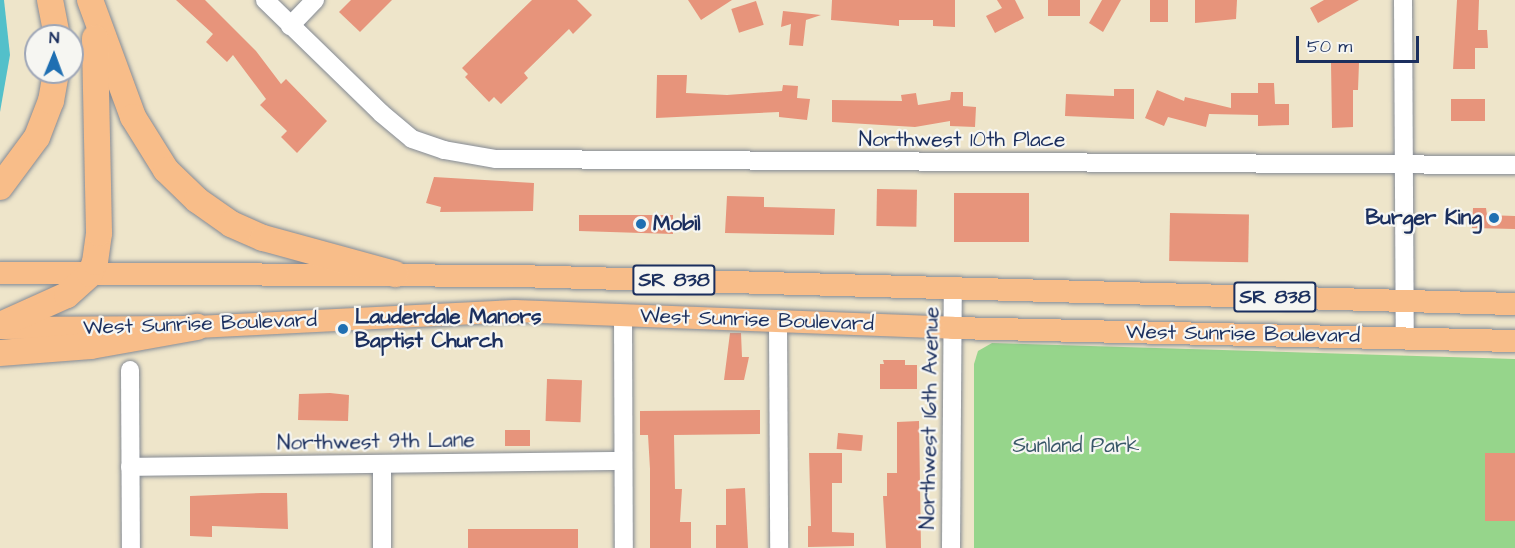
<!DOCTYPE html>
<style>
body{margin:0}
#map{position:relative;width:1515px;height:548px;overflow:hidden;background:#eee5ca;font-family:"Architects Daughter",sans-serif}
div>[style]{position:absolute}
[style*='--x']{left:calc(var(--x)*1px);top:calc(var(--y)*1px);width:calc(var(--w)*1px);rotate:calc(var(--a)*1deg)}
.green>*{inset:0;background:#96d58b}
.water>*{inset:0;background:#53c0ca}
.building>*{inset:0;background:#e7947b;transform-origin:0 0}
.roads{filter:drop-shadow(0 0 2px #848a94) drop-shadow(0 0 2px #848a94)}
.minor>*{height:18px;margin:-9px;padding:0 9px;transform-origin:9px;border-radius:9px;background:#fff}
.major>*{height:22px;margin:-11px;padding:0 11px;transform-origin:11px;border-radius:11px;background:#f8bd89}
.highway>*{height:26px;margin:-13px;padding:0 13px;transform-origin:13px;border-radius:13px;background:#f8bd89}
.dots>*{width:16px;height:16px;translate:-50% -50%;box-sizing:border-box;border:3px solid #f6f6f2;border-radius:50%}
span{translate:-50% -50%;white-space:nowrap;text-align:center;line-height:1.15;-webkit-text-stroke:4.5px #f6f6f2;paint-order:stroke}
.shield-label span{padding:2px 4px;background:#f6f6f2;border:2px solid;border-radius:4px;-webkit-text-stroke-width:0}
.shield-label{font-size:20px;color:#1b2f5e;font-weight:700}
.street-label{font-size:21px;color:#1b2f5e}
.poi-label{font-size:21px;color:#1b2f5e;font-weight:700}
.right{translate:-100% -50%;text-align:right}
.left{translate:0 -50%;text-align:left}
.park-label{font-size:21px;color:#3a5869}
.north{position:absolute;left:24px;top:24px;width:60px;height:60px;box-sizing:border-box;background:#f6f6f2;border:2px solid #9ea6b7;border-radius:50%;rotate:1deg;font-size:16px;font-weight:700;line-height:24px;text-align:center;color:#1b2f5e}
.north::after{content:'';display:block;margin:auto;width:21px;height:27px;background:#1f6fb2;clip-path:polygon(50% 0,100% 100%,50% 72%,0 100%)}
.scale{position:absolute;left:1296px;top:36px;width:123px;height:27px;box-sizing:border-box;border:3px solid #1b2f5e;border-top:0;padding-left:8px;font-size:18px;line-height:21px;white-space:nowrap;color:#1b2f5e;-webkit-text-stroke:4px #f6f6f2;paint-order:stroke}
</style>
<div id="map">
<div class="green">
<i style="clip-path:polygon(992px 343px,1515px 359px,1515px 548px,974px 548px,974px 364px,978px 351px)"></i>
</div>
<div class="water">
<i style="clip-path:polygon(0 0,4px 0,10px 55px,0 112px)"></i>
</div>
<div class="building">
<i style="clip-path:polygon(176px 0,205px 0,256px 51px,281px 84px,286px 79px,327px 121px,297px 153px,281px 137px,287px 131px,260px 105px,266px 99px,233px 55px,227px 62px,206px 42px,213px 34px)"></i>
<i style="clip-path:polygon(351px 0,392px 0,360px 32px,339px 12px)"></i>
<i style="clip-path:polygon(532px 0,577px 0,592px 15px,573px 34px,569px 29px,524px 73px,528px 78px,501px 104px,494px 97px,489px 102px,465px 77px,468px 74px,462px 68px)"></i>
<i style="clip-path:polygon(688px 0,732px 0,701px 20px)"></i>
<i style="clip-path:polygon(832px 0,955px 0,955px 27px,933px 26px,933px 20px,899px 20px,899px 26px,831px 20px)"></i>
<i style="clip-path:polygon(997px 0,1015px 0,1024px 18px,995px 33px,986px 16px,1002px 8px)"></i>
<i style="left:1048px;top:0;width:32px;height:16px"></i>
<i style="clip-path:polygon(1102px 0,1121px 0,1103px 32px,1089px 23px)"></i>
<i style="left:1150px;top:0;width:18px;height:22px"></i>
<i style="clip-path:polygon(1195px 0,1237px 0,1236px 19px,1195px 23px)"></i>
<i style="clip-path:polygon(1324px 0,1359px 0,1318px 23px,1310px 8px)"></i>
<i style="clip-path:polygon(1457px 0,1479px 0,1478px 30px,1487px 30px,1488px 48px,1475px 48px,1475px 69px,1453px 69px)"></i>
<i style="left:756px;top:1px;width:25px;height:26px;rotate:72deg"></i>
<i style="clip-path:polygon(783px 11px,821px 15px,806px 20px,803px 46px,789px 45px,791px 24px,781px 27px)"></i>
<i style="clip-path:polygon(1331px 63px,1359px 63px,1358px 90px,1353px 90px,1353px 127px,1332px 128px)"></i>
<i style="clip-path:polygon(657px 75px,687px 75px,686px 93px,727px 95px,782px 91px,783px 85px,798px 86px,797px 98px,810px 99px,807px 120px,779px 117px,779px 112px,656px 118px)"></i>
<i style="clip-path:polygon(1258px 83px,1274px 83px,1275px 104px,1289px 104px,1289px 125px,1258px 126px,1258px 115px,1209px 114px,1206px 127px,1168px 117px,1164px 126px,1145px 118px,1157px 90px,1184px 101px,1185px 97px,1231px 108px,1231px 93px,1258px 93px)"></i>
<i style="clip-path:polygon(1114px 89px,1134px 89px,1134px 119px,1065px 116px,1066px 94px,1114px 96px)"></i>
<i style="clip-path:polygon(951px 92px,963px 92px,963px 106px,976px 107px,975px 127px,950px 126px,950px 121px,915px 127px,832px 122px,832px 100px,902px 101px,901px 95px,916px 93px,918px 105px,950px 100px)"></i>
<i style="left:1451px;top:99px;width:34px;height:22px"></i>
<i style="clip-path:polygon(434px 177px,534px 183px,533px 211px,440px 212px,441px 207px,426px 203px)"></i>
<i style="left:877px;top:189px;width:40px;height:37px;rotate:1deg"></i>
<i style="left:954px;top:193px;width:75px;height:49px"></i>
<i style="clip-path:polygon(727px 196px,764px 197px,764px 207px,835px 209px,834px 235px,725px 233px)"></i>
<i style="clip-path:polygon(1473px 208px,1486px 208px,1487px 215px,1515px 216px,1515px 229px,1472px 228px)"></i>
<i style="left:1170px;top:213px;width:79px;height:48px;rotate:1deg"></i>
<i style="clip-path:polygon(579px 215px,673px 215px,673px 234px,579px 231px)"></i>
<i style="clip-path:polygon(730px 333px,741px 333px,742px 357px,749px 357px,744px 380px,724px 380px)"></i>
<i style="clip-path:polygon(883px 360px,905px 360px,905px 365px,917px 365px,917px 389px,880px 389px,880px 364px,884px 364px)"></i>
<i style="left:547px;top:379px;width:35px;height:42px;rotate:2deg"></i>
<i style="clip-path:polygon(330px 393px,349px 395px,348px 421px,298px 420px,299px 394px)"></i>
<i style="clip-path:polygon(760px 410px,760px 434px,674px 435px,675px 489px,682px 489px,680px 522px,691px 522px,691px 548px,650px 548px,650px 469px,648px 435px,640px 435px,640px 411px)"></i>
<i style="clip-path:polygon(919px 421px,921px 548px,886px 548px,883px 496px,887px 496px,887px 473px,897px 473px,897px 422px)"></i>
<i style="left:505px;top:430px;width:25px;height:16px"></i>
<i style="left:838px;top:433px;width:25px;height:16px;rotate:5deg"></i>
<i style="clip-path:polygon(809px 453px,842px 453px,842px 483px,832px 483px,832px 532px,854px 533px,854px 546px,808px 547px,808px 526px,811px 526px)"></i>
<i style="left:1485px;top:453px;width:30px;height:68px"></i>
<i style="clip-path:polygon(745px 488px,748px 548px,716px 548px,716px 525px,726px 525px,726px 489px)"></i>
<i style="clip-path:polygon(262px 493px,287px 493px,288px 529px,212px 526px,212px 537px,190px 536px,190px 496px)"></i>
<i style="left:578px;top:529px;width:19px;height:110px;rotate:90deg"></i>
</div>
<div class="roads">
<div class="minor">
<i style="--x:265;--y:0;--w:162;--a:44.2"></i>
<i style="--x:381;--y:113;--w:40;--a:40"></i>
<i style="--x:412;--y:139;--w:34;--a:19"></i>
<i style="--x:444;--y:150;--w:53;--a:9.8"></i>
<i style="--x:496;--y:159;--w:1019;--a:0.34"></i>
<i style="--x:1403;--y:0;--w:338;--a:89.7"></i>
<i style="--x:290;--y:26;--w:36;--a:-46"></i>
<i style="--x:623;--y:316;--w:232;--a:89.8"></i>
<i style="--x:778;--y:321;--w:227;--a:89.7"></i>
<i style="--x:130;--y:370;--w:178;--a:89.7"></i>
<i style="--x:382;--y:465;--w:83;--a:90"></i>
<i style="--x:130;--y:467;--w:493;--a:-0.7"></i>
<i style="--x:951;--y:548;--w:260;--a:-89.6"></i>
</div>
<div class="major">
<i style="--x:0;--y:273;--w:517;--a:0.33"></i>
<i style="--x:517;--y:276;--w:998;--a:1.61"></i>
<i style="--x:0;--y:328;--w:197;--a:-0.3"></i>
<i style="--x:197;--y:327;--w:318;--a:-2.9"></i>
<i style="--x:515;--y:311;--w:438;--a:2.2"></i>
<i style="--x:953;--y:328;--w:562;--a:1.33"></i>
</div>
<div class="highway">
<i style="--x:50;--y:0;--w:37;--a:79"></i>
<i style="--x:90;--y:0;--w:125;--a:69.8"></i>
<i style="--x:133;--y:117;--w:62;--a:58.1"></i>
<i style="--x:166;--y:170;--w:43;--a:44.1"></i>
<i style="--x:197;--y:200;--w:42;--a:35.2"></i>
<i style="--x:231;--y:224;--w:35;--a:24"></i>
<i style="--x:263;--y:238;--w:137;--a:15.3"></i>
<i style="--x:0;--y:187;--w:62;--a:-53.5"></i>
<i style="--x:37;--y:137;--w:39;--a:-69"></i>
<i style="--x:51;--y:101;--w:29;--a:-80"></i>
<i style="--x:0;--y:325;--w:73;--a:-24.1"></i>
<i style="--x:67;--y:295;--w:31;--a:-42"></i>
<i style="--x:90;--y:274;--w:13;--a:-67"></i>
<i style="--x:95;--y:262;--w:29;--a:-82"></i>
<i style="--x:99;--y:233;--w:195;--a:-91.2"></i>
<i style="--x:0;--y:353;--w:91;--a:-4.4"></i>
<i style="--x:91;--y:346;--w:108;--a:-10.2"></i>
</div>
</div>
<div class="dots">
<i style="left:1494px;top:218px;background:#1f6fb2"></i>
<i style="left:641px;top:224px;background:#1f6fb2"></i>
<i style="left:343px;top:329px;background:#1f6fb2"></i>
</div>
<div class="shield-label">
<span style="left:674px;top:280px">SR 838</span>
<span style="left:1275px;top:297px">SR 838</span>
</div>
<div class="street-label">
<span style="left:962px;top:140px">Northwest 10th Place</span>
<span style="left:757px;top:320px;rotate:2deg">West Sunrise Boulevard</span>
<span style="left:200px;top:324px;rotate:-2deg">West Sunrise Boulevard</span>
<span style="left:1243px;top:334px;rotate:1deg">West Sunrise Boulevard</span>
<span style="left:930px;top:418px;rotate:-89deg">Northwest 16th Avenue</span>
<span style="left:376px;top:442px;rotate:-1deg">Northwest 9th Lane</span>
</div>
<div class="poi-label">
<span class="right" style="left:1482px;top:218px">Burger King</span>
<span class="left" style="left:653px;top:224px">Mobil</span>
<span class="left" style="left:355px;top:329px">Lauderdale Manors<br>Baptist Church</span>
</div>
<div class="park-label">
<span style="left:1076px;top:446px">Sunland Park</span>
</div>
<div class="north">N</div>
<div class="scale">50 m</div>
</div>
